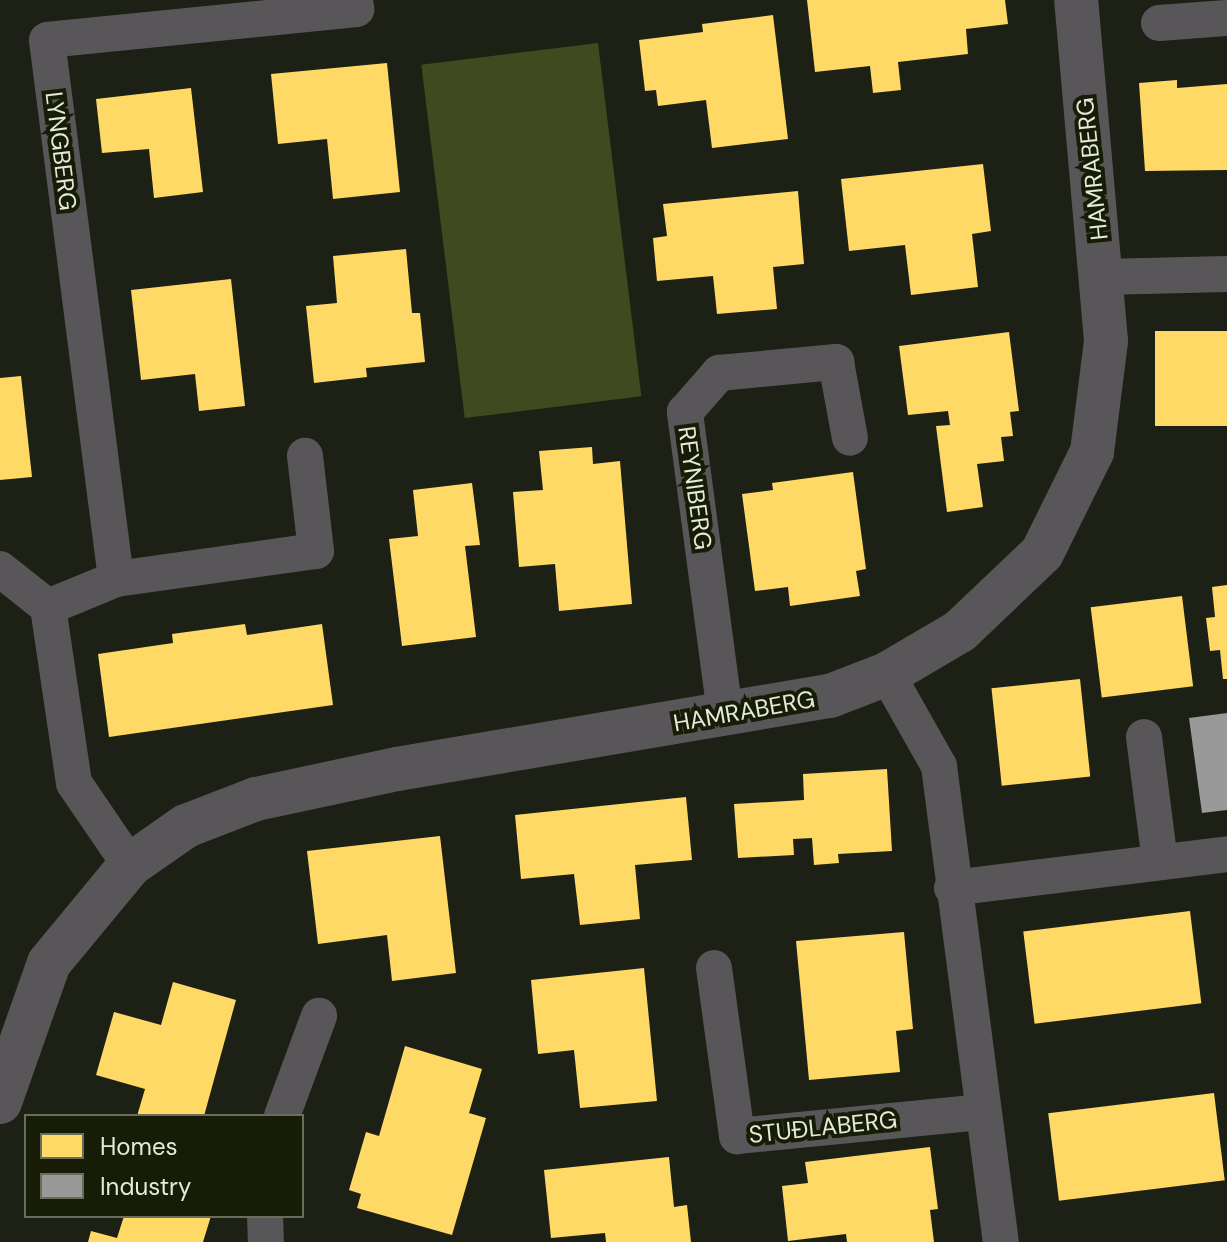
<!DOCTYPE html>
<meta charset="utf-8">
<style>
body{margin:0}
#map{position:relative;width:1227px;height:1242px;overflow:hidden;background:#1d2014;font-family:"DM Sans",sans-serif}
div>[style]{position:absolute}
[style*='--x']{left:calc(var(--x)*1px);top:calc(var(--y)*1px);width:calc(var(--w)*1px);rotate:calc(var(--a)*1deg)}
.green>*{inset:0;background:#404a1e;transform-origin:0 0}
.homes>*{inset:0;background:#ffd966;transform-origin:0 0}
.industry>*{inset:0;background:#999}
.minor>*{height:36px;margin:-18px;padding:0 18px;transform-origin:18px;border-radius:18px;background:#585658}
.tertiary>*{height:44px;margin:-22px;padding:0 22px;transform-origin:22px;border-radius:22px;background:#585658}
span{translate:-50% -50%;white-space:nowrap;text-align:center;line-height:1.15;-webkit-text-stroke:8px #161c05;paint-order:stroke}
.street-label{font-size:24px;color:#e4e9da}
.legend{position:absolute;left:24px;top:1114px;width:280px;height:104px;box-sizing:border-box;background:#161c05;border:2px solid #686e5a;margin:0;padding:10px 14px;list-style:none;font-size:24px;color:#e4e9da}
.legend li{display:flex;align-items:center;gap:16px;height:40px}
.legend b{width:40px;border:2px solid #686e5a}
</style>
<div id="map">
<div class="green">
<i style="left:598px;top:43px;width:356px;height:178px;rotate:83deg"></i>
</div>
<div class="homes">
<i style="clip-path:polygon(807px 0,1005px 0,1008px 24px,966px 29px,968px 54px,898px 62px,901px 90px,873px 93px,870px 66px,815px 72px)"></i>
<i style="clip-path:polygon(773px 15px,788px 139px,712px 148px,706px 100px,658px 106px,656px 90px,645px 91px,639px 40px,703px 32px,702px 24px)"></i>
<i style="clip-path:polygon(387px 63px,400px 192px,333px 199px,327px 139px,278px 144px,271px 74px)"></i>
<i style="clip-path:polygon(1177px 80px,1177px 88px,1227px 84px,1227px 170px,1145px 171px,1139px 83px)"></i>
<i style="clip-path:polygon(191px 88px,203px 192px,154px 198px,149px 149px,102px 153px,96px 99px)"></i>
<i style="clip-path:polygon(983px 164px,991px 231px,972px 234px,978px 287px,911px 295px,905px 245px,849px 251px,841px 179px)"></i>
<i style="clip-path:polygon(798px 191px,804px 264px,773px 267px,777px 309px,717px 314px,713px 276px,657px 281px,653px 238px,667px 236px,663px 204px)"></i>
<i style="clip-path:polygon(406px 249px,412px 313px,420px 313px,425px 362px,366px 368px,367px 377px,314px 383px,306px 306px,337px 303px,333px 256px)"></i>
<i style="clip-path:polygon(231px 279px,245px 406px,199px 411px,195px 374px,141px 380px,131px 290px)"></i>
<i style="left:1227px;top:331px;width:95px;height:72px;rotate:90deg"></i>
<i style="clip-path:polygon(1009px 332px,1019px 411px,1010px 412px,1013px 436px,1001px 437px,1004px 461px,977px 464px,983px 507px,947px 512px,936px 426px,950px 425px,948px 411px,908px 415px,899px 346px)"></i>
<i style="clip-path:polygon(21px 376px,32px 477px,0 480px,0 378px)"></i>
<i style="clip-path:polygon(592px 447px,593px 464px,620px 461px,632px 604px,559px 611px,555px 564px,519px 567px,513px 492px,543px 490px,539px 451px)"></i>
<i style="clip-path:polygon(853px 472px,866px 569px,856px 571px,860px 596px,790px 606px,788px 587px,755px 591px,742px 494px,773px 490px,772px 483px)"></i>
<i style="clip-path:polygon(472px 483px,480px 545px,465px 546px,476px 637px,402px 646px,389px 539px,418px 536px,413px 490px)"></i>
<i style="clip-path:polygon(1227px 585px,1227px 679px,1223px 679px,1220px 650px,1210px 651px,1206px 618px,1215px 617px,1212px 587px)"></i>
<i style="left:1182px;top:596px;width:91px;height:92px;rotate:83deg"></i>
<i style="clip-path:polygon(245px 624px,247px 635px,322px 624px,333px 705px,109px 737px,98px 654px,173px 643px,172px 634px)"></i>
<i style="left:1080px;top:679px;width:98px;height:89px;rotate:84deg"></i>
<i style="clip-path:polygon(887px 769px,892px 851px,838px 854px,839px 863px,814px 865px,812px 838px,793px 839px,794px 855px,738px 858px,734px 804px,804px 800px,803px 774px)"></i>
<i style="clip-path:polygon(686px 797px,692px 860px,635px 865px,640px 919px,580px 925px,574px 874px,521px 879px,515px 815px)"></i>
<i style="clip-path:polygon(440px 836px,456px 973px,392px 981px,387px 935px,318px 944px,307px 851px)"></i>
<i style="left:1190px;top:911px;width:93px;height:168px;rotate:83deg"></i>
<i style="clip-path:polygon(904px 932px,913px 1029px,896px 1031px,900px 1072px,809px 1080px,796px 941px)"></i>
<i style="clip-path:polygon(644px 968px,657px 1101px,580px 1108px,574px 1050px,538px 1054px,531px 980px)"></i>
<i style="clip-path:polygon(173px 982px,236px 1000px,204px 1116px,137px 1116px,145px 1089px,96px 1075px,114px 1012px,161px 1025px)"></i>
<i style="clip-path:polygon(405px 1046px,482px 1069px,469px 1113px,486px 1118px,452px 1235px,357px 1208px,361px 1194px,349px 1190px,366px 1132px,379px 1136px)"></i>
<i style="left:1214px;top:1093px;width:88px;height:167px;rotate:83deg"></i>
<i style="clip-path:polygon(930px 1147px,938px 1209px,930px 1210px,934px 1242px,847px 1242px,846px 1234px,788px 1241px,782px 1186px,808px 1183px,805px 1162px)"></i>
<i style="clip-path:polygon(669px 1157px,674px 1207px,687px 1205px,691px 1242px,606px 1242px,605px 1233px,551px 1238px,544px 1170px)"></i>
<i style="clip-path:polygon(124px 1216px,211px 1216px,203px 1242px,88px 1242px,91px 1231px,117px 1238px)"></i>
</div>
<div class="industry">
<i style="clip-path:polygon(1227px 713px,1227px 810px,1202px 813px,1189px 718px)"></i>
</div>
<div class="minor">
<i style="--x:1159;--y:23;--w:68;--a:-4.2"></i>
<i style="--x:1103;--y:277;--w:124;--a:-1.4"></i>
<i style="--x:0;--y:569;--w:61;--a:38.4"></i>
<i style="--x:48;--y:607;--w:178;--a:81.6"></i>
<i style="--x:74;--y:783;--w:99;--a:55.7"></i>
<i style="--x:116;--y:579;--w:543;--a:-97.3"></i>
<i style="--x:47;--y:40;--w:311;--a:-5.7"></i>
<i style="--x:356;--y:9;--w:9;--a:-96"></i>
<i style="--x:48;--y:607;--w:74;--a:-22.4"></i>
<i style="--x:116;--y:579;--w:202;--a:-8"></i>
<i style="--x:316;--y:551;--w:96;--a:-96.6"></i>
<i style="--x:887;--y:674;--w:106;--a:60.5"></i>
<i style="--x:939;--y:766;--w:480;--a:82.6"></i>
<i style="--x:725;--y:713;--w:304;--a:-97.6"></i>
<i style="--x:685;--y:412;--w:52;--a:-48.9"></i>
<i style="--x:719;--y:373;--w:118;--a:-5.4"></i>
<i style="--x:836;--y:362;--w:77;--a:79.6"></i>
<i style="--x:1144;--y:737;--w:126;--a:82.7"></i>
<i style="--x:952;--y:888;--w:277;--a:-7"></i>
<i style="--x:714;--y:968;--w:170;--a:82.2"></i>
<i style="--x:737;--y:1136;--w:245;--a:-5.6"></i>
<i style="--x:282;--y:1116;--w:107;--a:-69.7"></i>
<i style="--x:265;--y:1216;--w:26;--a:88"></i>
</div>
<div class="tertiary">
<i style="--x:0;--y:1102;--w:147;--a:-70.6"></i>
<i style="--x:49;--y:963;--w:127;--a:-50.4"></i>
<i style="--x:130;--y:865;--w:68;--a:-34.9"></i>
<i style="--x:186;--y:826;--w:75;--a:-21.1"></i>
<i style="--x:256;--y:799;--w:144;--a:-12"></i>
<i style="--x:397;--y:769;--w:439;--a:-9.6"></i>
<i style="--x:830;--y:696;--w:61;--a:-21.1"></i>
<i style="--x:887;--y:674;--w:85;--a:-30.5"></i>
<i style="--x:960;--y:631;--w:113;--a:-43.6"></i>
<i style="--x:1042;--y:553;--w:113;--a:-63.7"></i>
<i style="--x:1092;--y:452;--w:112;--a:-82.8"></i>
<i style="--x:1106;--y:341;--w:342;--a:-95"></i>
</div>
<div class="street-label">
<span style="left:61px;top:151px;rotate:83deg">LYNGBERG</span>
<span style="left:1092px;top:169px;rotate:-96deg">HAMRABERG</span>
<span style="left:695px;top:488px;rotate:82deg">REYNIBERG</span>
<span style="left:744px;top:711px;rotate:-10deg">HAMRABERG</span>
<span style="left:823px;top:1127px;rotate:-6deg">STUÐLABERG</span>
</div>
<ul class="legend">
<li><b style="height:22px;background:#ffd966"></b>Homes</li>
<li><b style="height:22px;background:#999"></b>Industry</li>
</ul>
</div>
